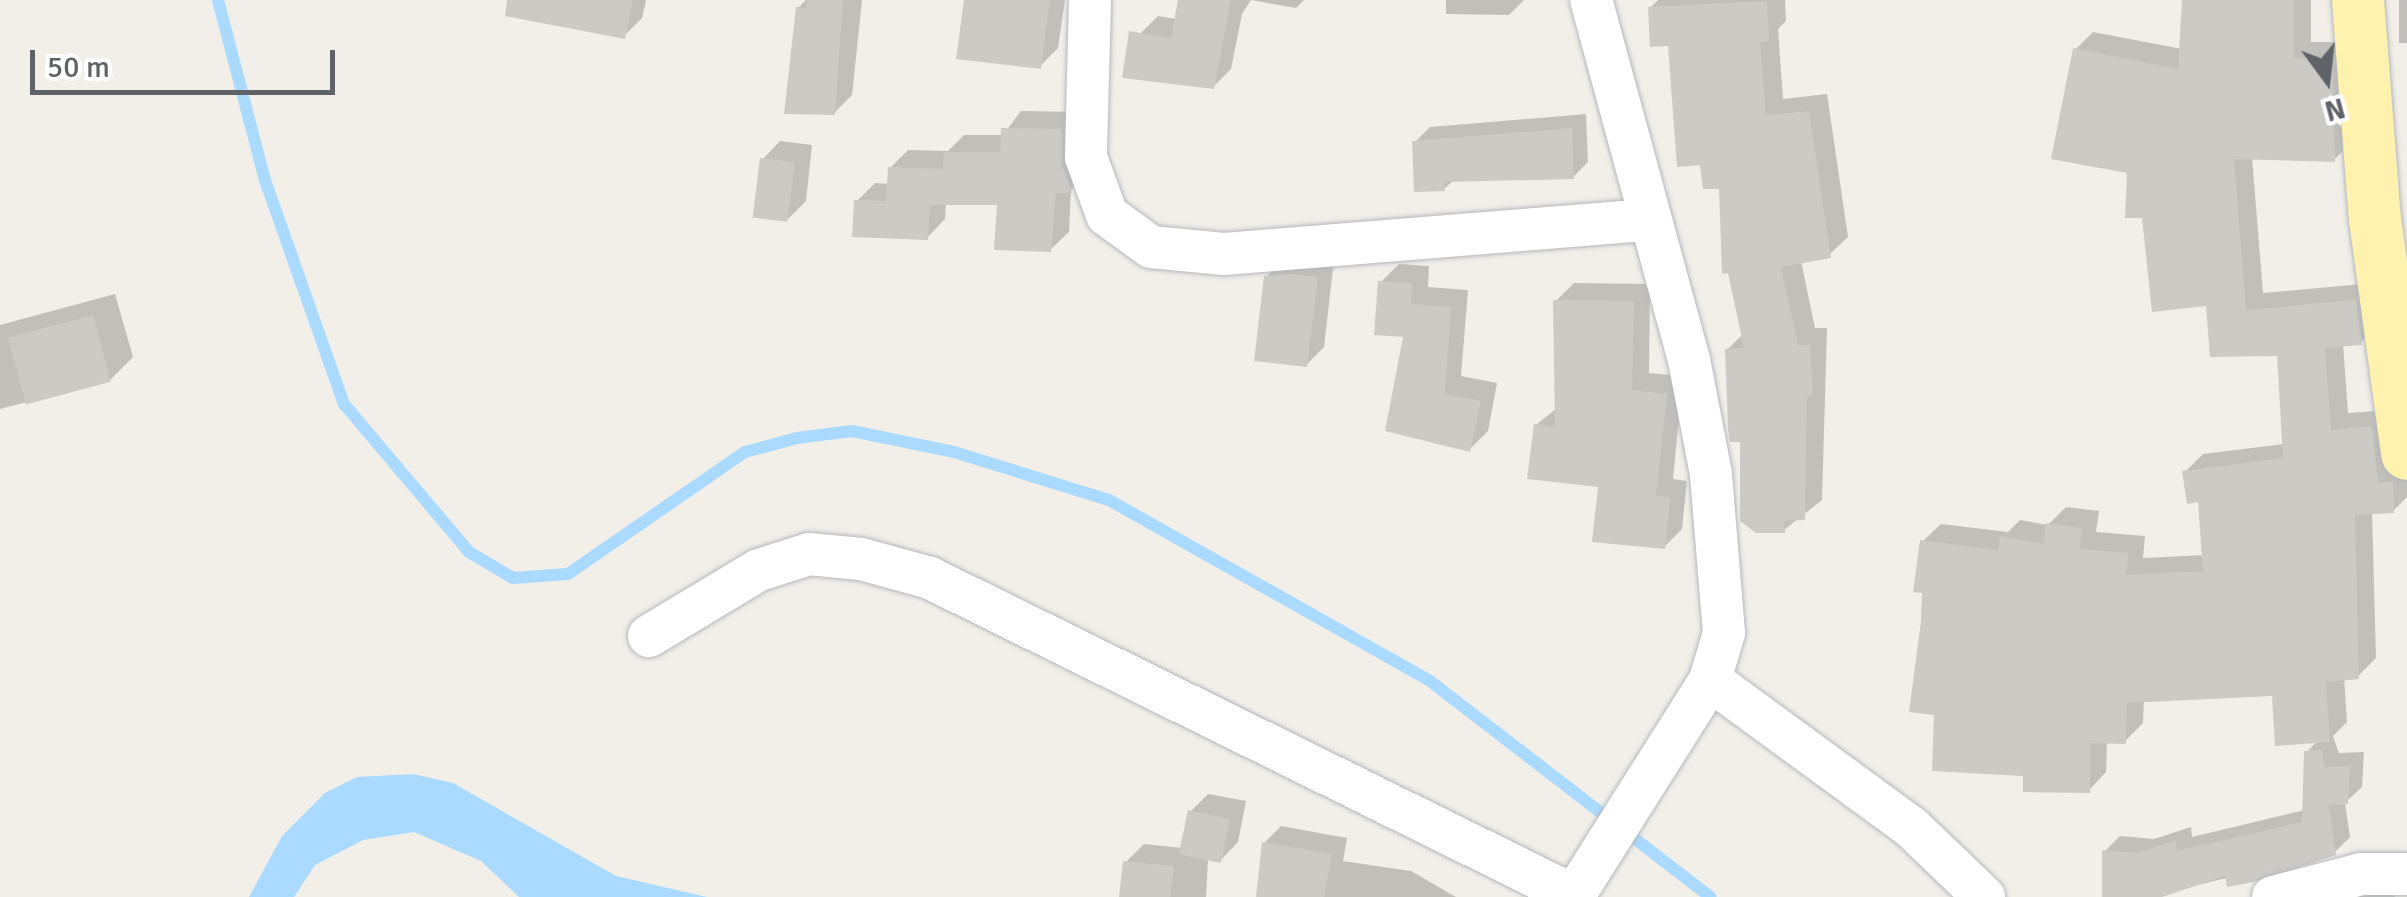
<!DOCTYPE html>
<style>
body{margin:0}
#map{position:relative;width:2407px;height:897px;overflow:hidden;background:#f1efe8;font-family:Signika,sans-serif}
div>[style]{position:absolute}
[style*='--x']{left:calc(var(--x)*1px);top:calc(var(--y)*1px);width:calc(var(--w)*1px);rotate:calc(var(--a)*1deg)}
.water>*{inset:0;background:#aadaff}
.shadow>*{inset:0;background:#0003;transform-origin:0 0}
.stream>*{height:12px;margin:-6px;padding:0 6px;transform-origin:6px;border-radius:6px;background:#aadaff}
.building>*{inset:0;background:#cccac5;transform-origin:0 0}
.roads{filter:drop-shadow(0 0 2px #b5b8bc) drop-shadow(0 0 2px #b5b8bc)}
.minor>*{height:42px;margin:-21px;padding:0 21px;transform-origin:21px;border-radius:21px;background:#fff}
.major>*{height:52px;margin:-26px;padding:0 26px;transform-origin:26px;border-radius:26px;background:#fff2af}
span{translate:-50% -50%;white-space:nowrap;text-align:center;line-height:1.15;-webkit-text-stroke:9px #fff;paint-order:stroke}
.north{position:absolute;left:2277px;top:30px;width:100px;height:100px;-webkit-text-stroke:8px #fff;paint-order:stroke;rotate:165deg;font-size:28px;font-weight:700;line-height:40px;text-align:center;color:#5f6368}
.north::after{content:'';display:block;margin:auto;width:35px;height:45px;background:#5f6368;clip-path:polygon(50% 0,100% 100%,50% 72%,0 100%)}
.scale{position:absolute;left:30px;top:50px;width:305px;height:45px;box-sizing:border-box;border:5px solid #5f6368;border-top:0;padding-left:12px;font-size:30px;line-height:35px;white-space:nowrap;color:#5f6368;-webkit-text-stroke:8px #fff;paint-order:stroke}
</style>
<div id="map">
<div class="water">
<i style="clip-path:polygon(413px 774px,453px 783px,616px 876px,707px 897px,519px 897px,481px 861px,414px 832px,363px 840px,315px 865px,294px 897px,249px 897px,282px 836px,325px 793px,357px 777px)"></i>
</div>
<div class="shadow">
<i style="clip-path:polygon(565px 0,646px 0,642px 18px,624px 36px)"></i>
<i style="clip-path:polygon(806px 0,862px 0,852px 95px,834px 113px,798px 8px)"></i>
<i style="clip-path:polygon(967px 0,1065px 0,1058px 48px,1040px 66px)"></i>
<i style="clip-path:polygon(1178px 0,1304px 0,1296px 8px,1251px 0,1242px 14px,1231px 69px,1213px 87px,1140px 34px,1158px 16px,1176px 19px)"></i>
<i style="clip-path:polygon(1446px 0,1524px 0,1509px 15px,1446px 14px)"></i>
<i style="clip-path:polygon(1658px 0,1785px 0,1786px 21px,1778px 29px,1783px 99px,1827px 94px,1848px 237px,1829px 255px,1801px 261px,1815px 328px,1827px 328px,1822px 500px,1784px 530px,1742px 439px,1727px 350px,1744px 333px,1722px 187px,1670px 43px,1650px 8px)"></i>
<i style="clip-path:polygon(2184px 0,2311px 0,2311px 42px,2349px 42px,2352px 142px,2334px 160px,2252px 157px,2263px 293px,2373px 283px,2378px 324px,2361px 342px,2343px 344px,2348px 413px,2389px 410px,2407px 465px,2407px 497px,2393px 511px,2372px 512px,2376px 658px,2358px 676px,2344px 677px,2347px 722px,2333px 736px,2339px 753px,2364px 752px,2362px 787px,2345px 803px,2350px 837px,2334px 853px,2146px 897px,2114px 897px,2105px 851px,2120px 836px,2154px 839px,2191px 827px,2192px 837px,2305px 810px,2307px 752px,2318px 740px,2274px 693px,2144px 699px,2143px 723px,2125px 741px,2107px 741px,2106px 772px,2089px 790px,2026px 774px,1937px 713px,1924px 621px,1923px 541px,1941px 524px,2008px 532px,2020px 520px,2048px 525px,2066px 507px,2099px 511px,2096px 532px,2145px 536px,2143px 558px,2205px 555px,2201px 500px,2185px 472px,2203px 454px,2284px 444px,2280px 354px,2209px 303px,2144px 216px,2075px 50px,2093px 32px,2182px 49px)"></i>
<i style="left:2399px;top:0;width:8px;height:43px"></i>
<i style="clip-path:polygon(1021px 111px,1079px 112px,1089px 173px,1071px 190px,1069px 232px,1050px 250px,1000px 203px,946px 202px,945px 219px,927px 238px,857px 201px,875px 183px,889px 184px,890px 168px,908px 150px,948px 151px,964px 135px,1003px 135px)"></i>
<i style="clip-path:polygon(1586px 114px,1588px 162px,1573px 177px,1454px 180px,1444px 189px,1415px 142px,1430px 127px)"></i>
<i style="clip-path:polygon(780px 141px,812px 145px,806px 201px,788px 219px,762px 160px)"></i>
<i style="clip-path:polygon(1284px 259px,1334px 260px,1324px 347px,1306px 365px,1266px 277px)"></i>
<i style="clip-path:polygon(1399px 264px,1429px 266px,1428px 287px,1468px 290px,1461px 376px,1497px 383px,1488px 431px,1470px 449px,1381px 282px)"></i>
<i style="clip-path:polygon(1574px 283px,1650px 284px,1649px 373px,1683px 376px,1673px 479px,1687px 481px,1682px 529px,1664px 547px,1536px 425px,1557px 408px,1556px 301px)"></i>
<i style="clip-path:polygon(115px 294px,133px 357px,110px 380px,0 409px,0 325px)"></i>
<i style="clip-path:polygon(1208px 794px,1246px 801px,1238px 842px,1220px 861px,1208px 859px,1206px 897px,1144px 897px,1126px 862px,1144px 844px,1183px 848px,1190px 812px)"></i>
<i style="clip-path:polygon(1281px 826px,1347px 838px,1343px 861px,1411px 871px,1456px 897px,1259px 897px,1264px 843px)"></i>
<i style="clip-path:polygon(2395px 886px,2395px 897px,2337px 897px)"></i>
</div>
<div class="stream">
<i style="--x:218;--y:0;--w:186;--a:75.4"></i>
<i style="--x:265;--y:180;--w:238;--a:70.6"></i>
<i style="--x:344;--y:404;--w:194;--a:49.8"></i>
<i style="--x:469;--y:552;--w:51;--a:30.6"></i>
<i style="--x:513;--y:578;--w:55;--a:-4.2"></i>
<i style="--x:568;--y:574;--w:215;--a:-34.6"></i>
<i style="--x:745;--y:452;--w:54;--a:-15.1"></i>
<i style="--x:797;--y:438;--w:55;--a:-7.3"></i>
<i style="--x:852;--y:431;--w:104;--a:11.6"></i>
<i style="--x:954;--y:452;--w:162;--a:17.2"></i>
<i style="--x:1109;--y:500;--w:369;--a:29.4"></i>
<i style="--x:1430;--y:681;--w:354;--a:37.6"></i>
</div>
<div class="building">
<i style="clip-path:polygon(507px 0,633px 0,625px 39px,505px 16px)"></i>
<i style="clip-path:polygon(807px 0,843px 0,835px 115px,784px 114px,796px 7px,806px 8px)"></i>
<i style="clip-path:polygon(964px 0,1050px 0,1041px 69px,956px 59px)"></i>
<i style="clip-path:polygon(1178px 0,1231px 0,1214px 89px,1122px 78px,1129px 31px,1171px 38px)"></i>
<i style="clip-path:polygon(2182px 0,2294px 0,2294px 58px,2332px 59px,2335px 162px,2234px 159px,2246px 310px,2356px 300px,2362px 345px,2325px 348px,2331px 430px,2372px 426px,2378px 483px,2393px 482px,2394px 513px,2355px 515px,2359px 679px,2326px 682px,2330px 742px,2275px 746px,2272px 696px,2127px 703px,2126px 744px,2090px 743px,2090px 793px,2023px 792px,2023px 776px,1932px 771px,1934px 715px,1909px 712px,1921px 621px,1922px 593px,1913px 592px,1920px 540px,1998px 550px,2000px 536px,2043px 544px,2046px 523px,2082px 528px,2080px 549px,2129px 553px,2126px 575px,2203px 571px,2198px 502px,2187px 504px,2182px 471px,2283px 458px,2277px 356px,2210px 357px,2206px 306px,2152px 312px,2142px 218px,2125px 218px,2127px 173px,2051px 159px,2073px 48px,2178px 69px)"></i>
<i style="clip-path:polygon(1767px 1px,1769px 41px,1760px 42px,1766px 115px,1809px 111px,1831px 258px,1781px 267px,1798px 345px,1810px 345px,1813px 396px,1807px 396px,1805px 520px,1784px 521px,1785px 533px,1756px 533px,1740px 521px,1740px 442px,1730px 442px,1728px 428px,1725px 349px,1744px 348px,1728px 273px,1722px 274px,1719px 189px,1703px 189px,1700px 165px,1677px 167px,1668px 46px,1650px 47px,1648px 7px)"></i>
<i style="clip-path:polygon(1001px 128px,1062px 129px,1062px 165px,1072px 193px,1056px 193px,1051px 252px,994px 250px,997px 205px,930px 205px,928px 240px,852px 237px,854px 200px,886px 201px,888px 167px,943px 169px,944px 152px,1000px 152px)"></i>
<i style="clip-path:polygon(1572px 128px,1574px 179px,1445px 182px,1445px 191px,1414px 192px,1412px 141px)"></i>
<i style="left:760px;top:158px;width:35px;height:60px;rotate:7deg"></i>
<i style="clip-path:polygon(1292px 274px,1318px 277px,1307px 367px,1254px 361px,1264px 276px)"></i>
<i style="clip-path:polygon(1378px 281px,1412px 283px,1411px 304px,1451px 307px,1445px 394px,1481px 401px,1470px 452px,1385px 431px,1403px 337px,1374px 335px)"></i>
<i style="clip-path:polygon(1553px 300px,1634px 301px,1632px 390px,1667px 394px,1656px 496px,1670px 498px,1665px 549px,1592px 542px,1598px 487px,1527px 479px,1534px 424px,1555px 427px)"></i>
<i style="left:93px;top:315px;width:69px;height:88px;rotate:75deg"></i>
<i style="clip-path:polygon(2322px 750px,2325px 767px,2350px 766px,2348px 804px,2329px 805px,2336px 855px,2254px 882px,2227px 887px,2225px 876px,2162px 897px,2102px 897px,2102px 850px,2137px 853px,2176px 840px,2177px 851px,2302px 822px,2304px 751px)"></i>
<i style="left:1188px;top:810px;width:43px;height:45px;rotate:12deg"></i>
<i style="clip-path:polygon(1262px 842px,1332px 854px,1324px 897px,1256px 897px)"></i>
<i style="clip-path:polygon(1123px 861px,1174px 866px,1170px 897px,1119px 897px)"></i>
</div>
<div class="roads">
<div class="minor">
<i style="--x:1090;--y:0;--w:157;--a:91.5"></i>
<i style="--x:1086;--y:157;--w:62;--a:70.1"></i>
<i style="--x:1107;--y:215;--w:54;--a:36"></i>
<i style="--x:1151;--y:247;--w:73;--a:5.5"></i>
<i style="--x:1224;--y:254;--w:425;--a:-4.6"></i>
<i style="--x:649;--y:636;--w:128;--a:-31"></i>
<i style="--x:759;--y:570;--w:52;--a:-17.7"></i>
<i style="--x:809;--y:554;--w:52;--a:5.5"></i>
<i style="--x:861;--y:559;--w:72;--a:15.4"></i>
<i style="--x:930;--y:578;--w:721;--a:26.25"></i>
<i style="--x:1710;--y:680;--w:250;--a:36.2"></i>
<i style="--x:1912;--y:828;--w:100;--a:43.8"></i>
<i style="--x:1573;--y:897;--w:257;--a:-57.7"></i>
<i style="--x:1710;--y:680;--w:49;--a:-73.4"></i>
<i style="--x:1724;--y:633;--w:160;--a:-94.7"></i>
<i style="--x:1711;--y:474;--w:116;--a:-100.9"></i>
<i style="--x:1689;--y:360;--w:373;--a:-105.2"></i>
<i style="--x:2273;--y:897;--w:91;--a:-14.6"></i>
<i style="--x:2361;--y:874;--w:46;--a:0"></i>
</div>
<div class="major">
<i style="--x:2358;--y:0;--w:220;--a:85.6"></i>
<i style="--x:2375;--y:219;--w:237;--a:82.2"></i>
</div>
</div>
<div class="north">N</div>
<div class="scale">50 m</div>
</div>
